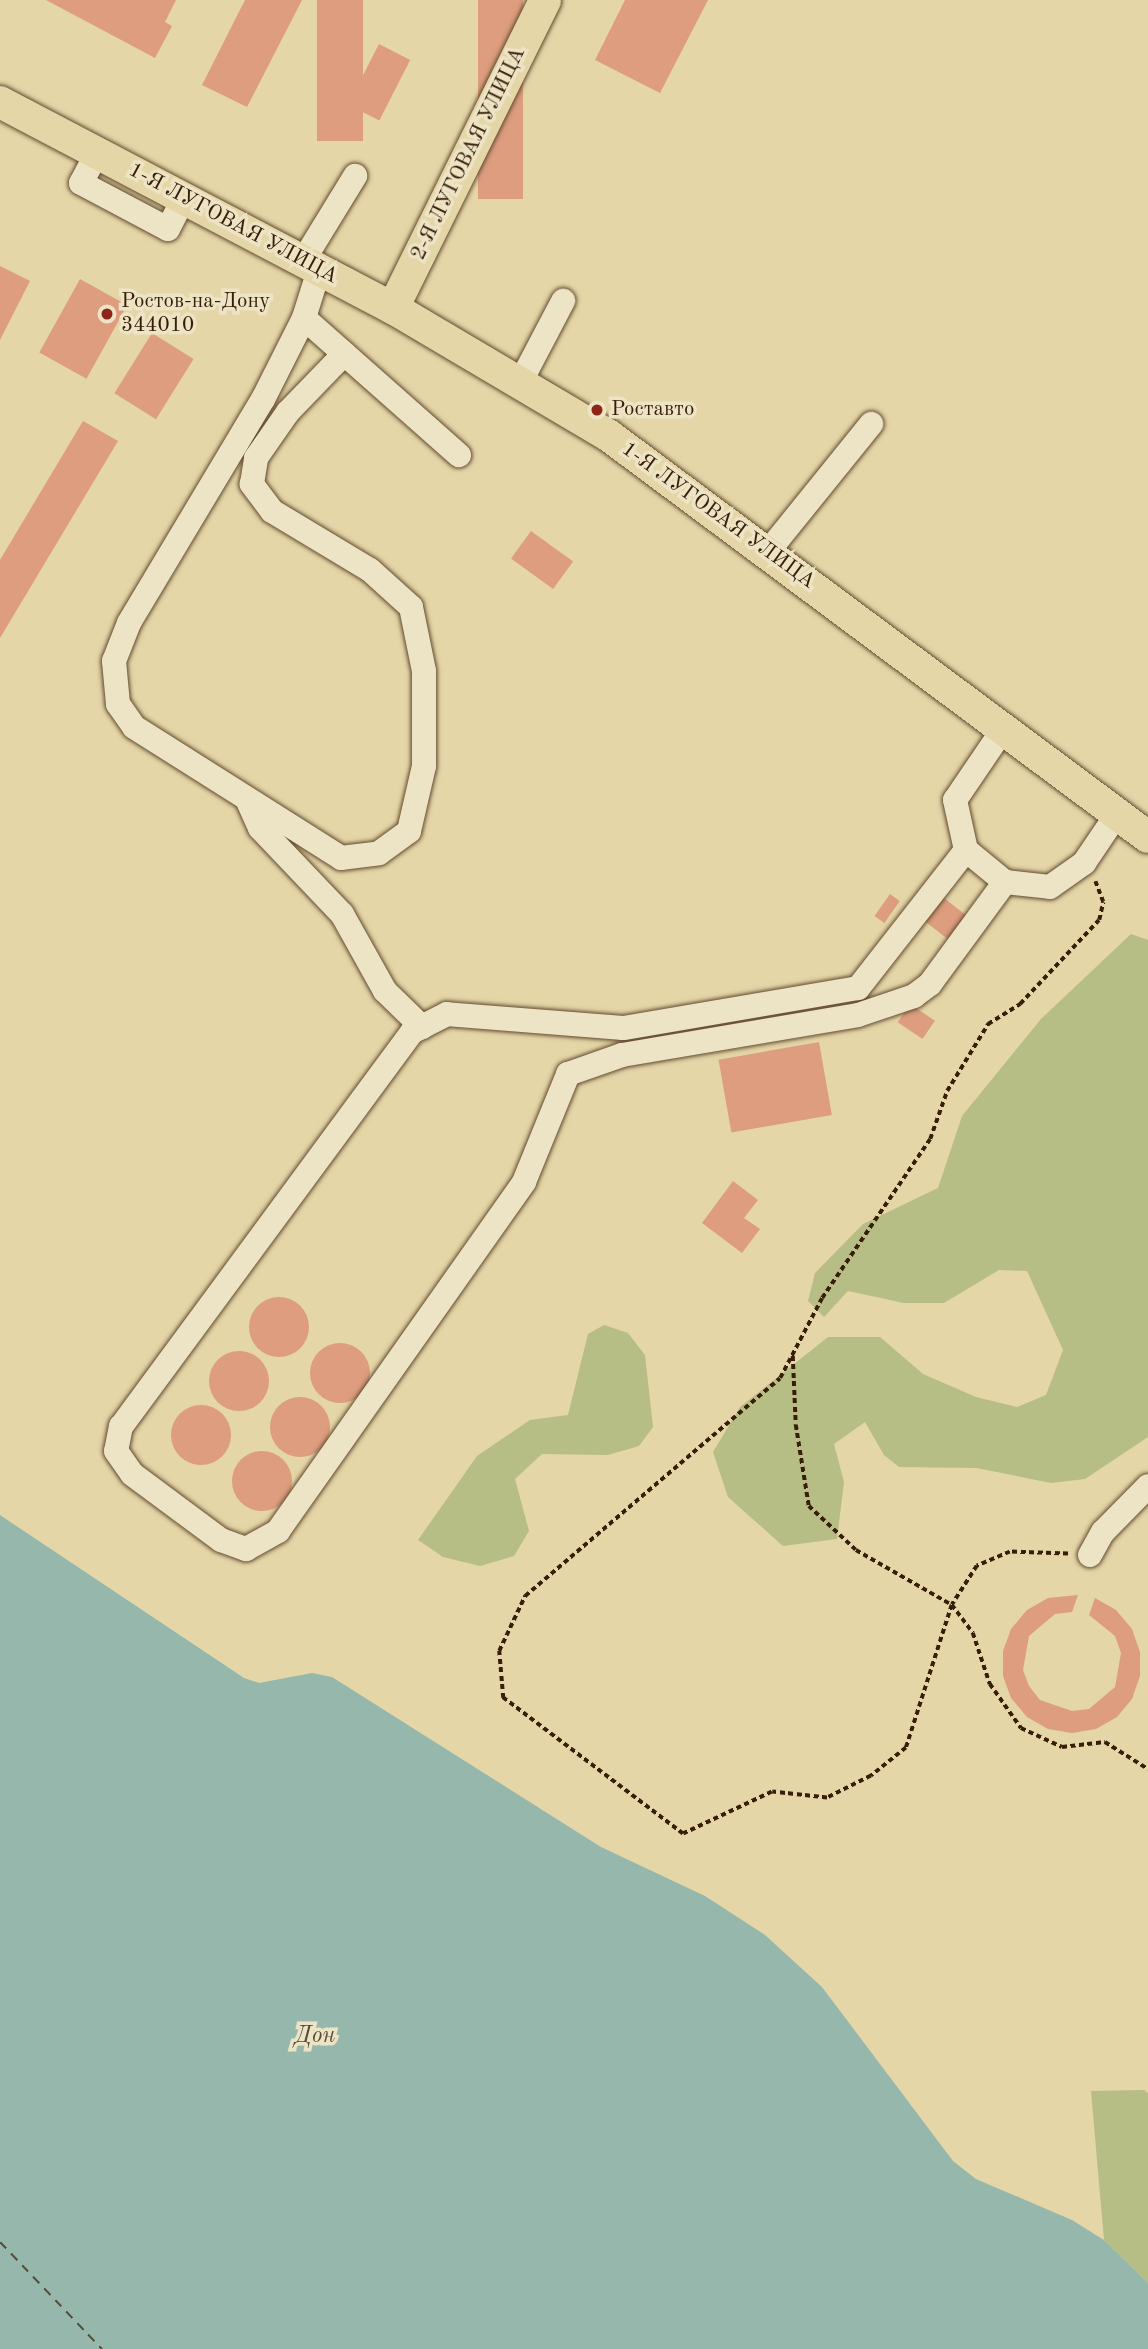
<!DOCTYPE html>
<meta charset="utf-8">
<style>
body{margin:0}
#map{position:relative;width:1148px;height:2349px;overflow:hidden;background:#e4d6a7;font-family:"Old Standard TT",serif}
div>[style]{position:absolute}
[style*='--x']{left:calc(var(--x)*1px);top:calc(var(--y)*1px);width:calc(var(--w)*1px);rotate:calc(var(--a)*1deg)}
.green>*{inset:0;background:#b6bd85}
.water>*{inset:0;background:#96b8ac}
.ferry>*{height:2px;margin-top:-1px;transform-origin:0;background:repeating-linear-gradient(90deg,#544c39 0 9px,transparent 0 16px)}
.building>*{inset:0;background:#dd9d7e;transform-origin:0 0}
.round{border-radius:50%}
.path>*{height:3.5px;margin-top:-1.75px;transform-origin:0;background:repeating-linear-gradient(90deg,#381d07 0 5px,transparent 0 8.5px)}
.roads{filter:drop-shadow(0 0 2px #634b2f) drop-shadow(0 0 2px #634b2f)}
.minor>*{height:24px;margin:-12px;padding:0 12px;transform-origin:12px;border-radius:12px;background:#ede4c6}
.major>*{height:32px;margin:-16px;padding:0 16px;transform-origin:16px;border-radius:16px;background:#e4d6a7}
.dots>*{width:19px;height:19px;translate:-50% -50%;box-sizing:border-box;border:4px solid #ede4c6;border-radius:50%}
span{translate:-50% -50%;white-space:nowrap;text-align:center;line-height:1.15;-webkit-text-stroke:7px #ede4c6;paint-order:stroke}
.street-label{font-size:21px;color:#381d07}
.poi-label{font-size:21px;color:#381d07}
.left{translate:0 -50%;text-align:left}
.water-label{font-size:23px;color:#544c39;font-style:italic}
</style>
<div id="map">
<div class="green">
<i style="clip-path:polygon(1131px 934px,1148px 940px,1148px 1437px,1085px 1479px,1051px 1483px,977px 1468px,899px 1467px,884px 1455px,865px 1422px,834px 1444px,844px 1482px,837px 1539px,783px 1546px,728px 1497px,713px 1452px,740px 1407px,828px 1337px,880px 1337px,923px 1374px,976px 1397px,1017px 1407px,1046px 1395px,1063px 1350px,1027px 1271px,999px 1270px,944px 1303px,904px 1303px,848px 1291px,824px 1317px,808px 1301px,815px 1273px,863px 1224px,938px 1188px,962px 1116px,1041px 1019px)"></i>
<i style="clip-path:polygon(604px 1325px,628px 1333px,645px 1355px,653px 1427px,639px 1446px,608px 1455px,542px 1454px,515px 1479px,529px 1531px,514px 1556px,480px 1566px,443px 1557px,418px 1540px,477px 1456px,530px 1420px,568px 1415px,588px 1334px)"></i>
<i style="clip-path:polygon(1144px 2090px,1148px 2093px,1148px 2283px,1104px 2240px,1091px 2091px)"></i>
</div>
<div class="water">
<i style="clip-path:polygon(0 1515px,244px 1678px,259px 1683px,312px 1673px,332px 1677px,601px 1847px,705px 1896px,765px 1935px,822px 1987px,953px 2161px,976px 2179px,1072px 2220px,1104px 2240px,1148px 2283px,1148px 2349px,0 2349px)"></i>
</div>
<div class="ferry">
<i style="--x:0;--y:2242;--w:148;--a:46.4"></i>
</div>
<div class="building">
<i style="clip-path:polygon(46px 0,176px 0,165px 22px,172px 26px,155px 58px)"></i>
<i style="clip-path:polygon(245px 0,302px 0,247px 107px,202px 85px)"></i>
<i style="left:317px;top:0;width:46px;height:141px"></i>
<i style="left:478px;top:0;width:45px;height:199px"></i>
<i style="clip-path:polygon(625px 0,708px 0,660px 93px,595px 60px)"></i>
<i style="left:379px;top:44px;width:35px;height:68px;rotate:27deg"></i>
<i style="clip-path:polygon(0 266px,30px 281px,0 340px)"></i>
<i style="left:80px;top:279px;width:54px;height:84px;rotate:29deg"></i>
<i style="left:152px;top:333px;width:49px;height:71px;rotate:32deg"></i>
<i style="clip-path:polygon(83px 421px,118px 441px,0 638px,0 560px)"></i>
<i style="left:531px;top:531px;width:52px;height:34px;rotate:36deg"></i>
<i style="left:890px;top:894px;width:12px;height:27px;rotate:35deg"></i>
<i style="left:944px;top:898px;width:28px;height:30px;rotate:38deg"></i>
<i style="left:910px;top:1004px;width:30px;height:22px;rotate:34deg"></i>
<i style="left:819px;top:1042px;width:74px;height:102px;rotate:80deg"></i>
<i style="clip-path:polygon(733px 1181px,758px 1200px,744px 1218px,760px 1229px,742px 1253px,702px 1223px)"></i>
<i class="round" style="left:249px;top:1297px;width:60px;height:60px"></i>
<i class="round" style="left:310px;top:1343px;width:60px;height:60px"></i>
<i class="round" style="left:209px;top:1351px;width:60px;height:60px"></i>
<i class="round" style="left:270px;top:1397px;width:60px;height:60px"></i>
<i class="round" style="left:171px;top:1405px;width:60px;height:60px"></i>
<i class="round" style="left:232px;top:1451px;width:60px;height:60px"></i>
<i style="clip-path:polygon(1078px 1595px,1072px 1612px,1055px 1614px,1029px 1636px,1023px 1670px,1029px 1686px,1040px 1700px,1072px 1711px,1089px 1709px,1115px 1687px,1121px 1653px,1115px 1636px,1089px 1615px,1095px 1598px,1116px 1610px,1132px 1629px,1140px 1652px,1140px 1676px,1132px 1699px,1117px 1717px,1096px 1729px,1072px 1733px,1048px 1729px,1027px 1717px,1011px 1698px,1003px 1676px,1003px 1651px,1011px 1629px,1027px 1610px,1048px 1598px)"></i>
</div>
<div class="path">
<i style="--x:793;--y:1356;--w:69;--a:87.5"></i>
<i style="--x:796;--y:1425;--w:82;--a:80.9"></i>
<i style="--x:809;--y:1506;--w:64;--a:43.1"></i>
<i style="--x:856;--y:1550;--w:111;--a:29.8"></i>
<i style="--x:952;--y:1605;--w:35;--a:53"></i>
<i style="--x:973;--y:1633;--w:54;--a:71.6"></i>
<i style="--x:990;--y:1684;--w:54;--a:54.8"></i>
<i style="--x:1021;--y:1728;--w:45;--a:24.9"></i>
<i style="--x:1062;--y:1747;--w:43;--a:-6.6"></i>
<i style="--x:1105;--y:1742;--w:51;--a:32.1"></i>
<i style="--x:1068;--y:1554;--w:58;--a:-178"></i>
<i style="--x:1010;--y:1552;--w:36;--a:157"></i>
<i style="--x:977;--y:1566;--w:46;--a:122.7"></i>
<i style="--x:952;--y:1605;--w:150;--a:107.8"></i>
<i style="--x:906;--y:1748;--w:45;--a:141.3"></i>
<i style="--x:871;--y:1776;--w:49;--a:153.4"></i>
<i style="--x:827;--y:1798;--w:55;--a:-173.8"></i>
<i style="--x:772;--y:1792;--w:98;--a:154.7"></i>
<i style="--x:683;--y:1834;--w:226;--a:-142.9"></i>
<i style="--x:503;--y:1698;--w:47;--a:-94.9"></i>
<i style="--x:499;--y:1651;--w:61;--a:-64.7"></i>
<i style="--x:525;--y:1596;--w:335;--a:-40.5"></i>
<i style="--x:780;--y:1378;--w:90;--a:-62.3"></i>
<i style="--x:822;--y:1298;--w:192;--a:-55.8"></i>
<i style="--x:930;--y:1139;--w:51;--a:-70.5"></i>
<i style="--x:947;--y:1091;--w:79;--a:-58.5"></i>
<i style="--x:988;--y:1024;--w:38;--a:-32"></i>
<i style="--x:1020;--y:1004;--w:115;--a:-46.8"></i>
<i style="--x:1099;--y:920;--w:18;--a:-77"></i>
<i style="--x:1103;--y:902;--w:22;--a:-111"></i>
</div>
<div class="roads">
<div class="minor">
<i style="--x:97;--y:153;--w:34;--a:118"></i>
<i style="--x:81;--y:183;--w:98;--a:27.9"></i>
<i style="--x:168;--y:229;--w:35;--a:-63"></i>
<i style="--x:303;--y:261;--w:100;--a:-58.5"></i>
<i style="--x:319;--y:270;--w:50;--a:107.4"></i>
<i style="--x:304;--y:318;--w:91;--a:116.8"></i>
<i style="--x:263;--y:399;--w:261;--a:120.9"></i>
<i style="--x:129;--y:623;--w:41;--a:111.5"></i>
<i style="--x:114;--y:661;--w:43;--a:84.7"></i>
<i style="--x:118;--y:704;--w:28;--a:55"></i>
<i style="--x:134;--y:727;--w:245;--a:32.3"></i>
<i style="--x:341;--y:858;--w:38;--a:-7"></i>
<i style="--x:379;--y:853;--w:37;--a:-36"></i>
<i style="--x:409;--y:831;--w:67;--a:-77"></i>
<i style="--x:424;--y:766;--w:95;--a:-90"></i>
<i style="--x:424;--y:671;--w:65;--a:-101.5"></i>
<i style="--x:411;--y:607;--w:55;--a:-137.9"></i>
<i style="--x:370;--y:570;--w:114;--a:-149"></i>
<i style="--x:272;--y:511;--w:34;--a:-127"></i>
<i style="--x:252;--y:484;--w:26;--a:-81"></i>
<i style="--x:256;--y:458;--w:56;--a:-55.2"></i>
<i style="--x:288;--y:412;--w:81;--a:-46"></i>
<i style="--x:304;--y:318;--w:207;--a:41.5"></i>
<i style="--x:520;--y:383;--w:93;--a:-62.3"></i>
<i style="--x:767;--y:553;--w:166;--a:-51.1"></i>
<i style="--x:1004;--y:728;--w:87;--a:124.2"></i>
<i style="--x:955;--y:800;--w:51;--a:77.6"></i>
<i style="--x:966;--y:850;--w:50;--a:39.4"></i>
<i style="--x:1005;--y:882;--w:45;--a:6.3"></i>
<i style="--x:1050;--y:887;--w:42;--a:-35.2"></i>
<i style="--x:1084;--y:863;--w:59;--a:-56"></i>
<i style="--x:247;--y:799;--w:32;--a:66"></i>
<i style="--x:260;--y:828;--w:119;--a:46.4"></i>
<i style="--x:342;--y:914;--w:88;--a:60.8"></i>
<i style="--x:385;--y:991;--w:52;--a:44.2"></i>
<i style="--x:966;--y:850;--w:175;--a:128"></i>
<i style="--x:858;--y:988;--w:238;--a:170.3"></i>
<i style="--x:623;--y:1028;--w:177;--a:-175.5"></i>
<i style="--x:447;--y:1014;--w:39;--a:153"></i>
<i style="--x:412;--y:1032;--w:490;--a:126.4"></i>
<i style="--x:121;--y:1426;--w:25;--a:101"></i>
<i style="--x:116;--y:1451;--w:28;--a:55"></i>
<i style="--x:132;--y:1474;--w:111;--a:36.6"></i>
<i style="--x:221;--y:1540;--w:27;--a:20"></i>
<i style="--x:246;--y:1549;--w:37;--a:-29"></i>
<i style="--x:278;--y:1531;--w:427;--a:-54.8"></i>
<i style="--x:524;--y:1182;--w:117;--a:-67.8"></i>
<i style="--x:568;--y:1074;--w:57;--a:-19.4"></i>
<i style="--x:622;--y:1055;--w:239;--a:-9.6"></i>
<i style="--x:858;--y:1015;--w:59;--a:-18.7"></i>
<i style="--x:914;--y:996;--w:20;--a:-37"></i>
<i style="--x:930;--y:984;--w:127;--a:-53.7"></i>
<i style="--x:1090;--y:1555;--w:26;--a:-61"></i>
<i style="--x:1103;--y:1532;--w:64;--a:-45.6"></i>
</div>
<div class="major">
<i style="--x:0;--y:102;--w:444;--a:27.7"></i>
<i style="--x:393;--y:308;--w:250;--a:30.6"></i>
<i style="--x:608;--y:435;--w:673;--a:36.67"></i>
<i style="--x:393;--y:308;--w:343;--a:-63.7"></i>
</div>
</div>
<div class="dots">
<i style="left:107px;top:314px;background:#8f2418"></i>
<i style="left:597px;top:410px;background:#8f2418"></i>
</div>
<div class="street-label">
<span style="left:469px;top:154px;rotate:-64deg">2-Я ЛУГОВАЯ УЛИЦА</span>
<span style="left:233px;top:224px;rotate:28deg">1-Я ЛУГОВАЯ УЛИЦА</span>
<span style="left:718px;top:516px;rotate:36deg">1-Я ЛУГОВАЯ УЛИЦА</span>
</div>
<div class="poi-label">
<span class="left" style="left:121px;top:314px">Ростов-на-Дону<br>344010</span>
<span class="left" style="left:611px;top:410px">Роставто</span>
</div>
<div class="water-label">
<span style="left:315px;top:2036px">Дон</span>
</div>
</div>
